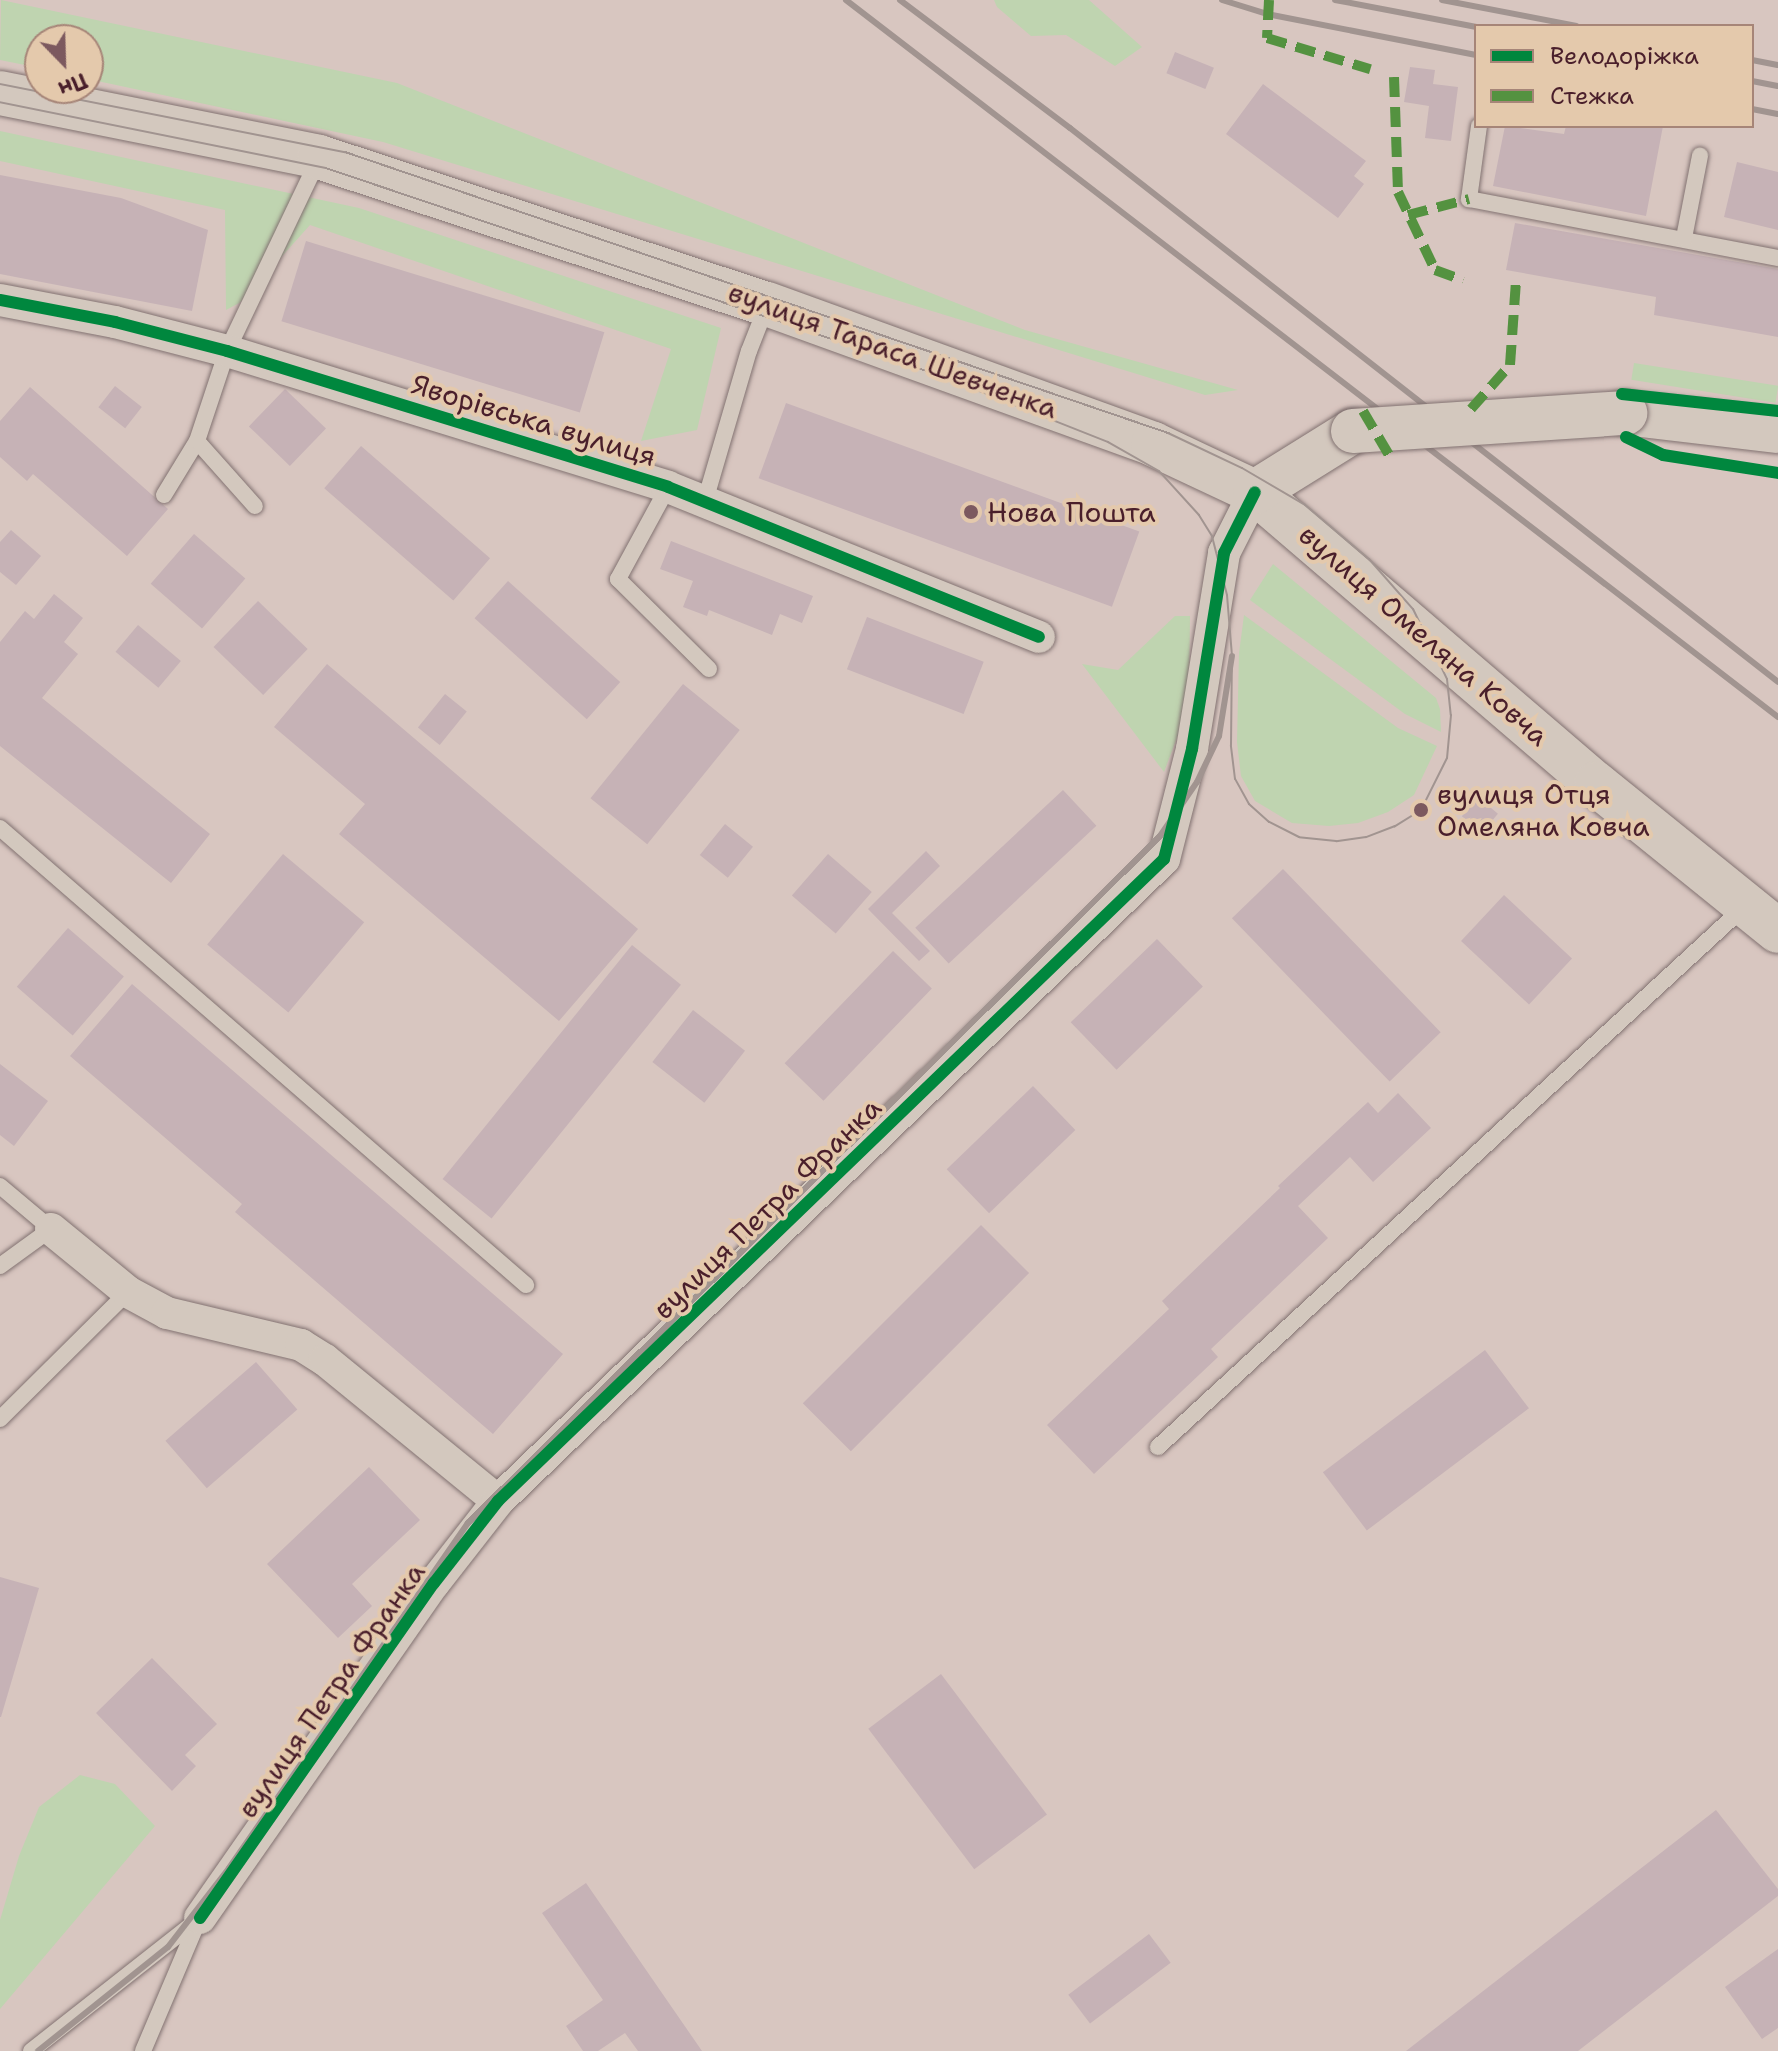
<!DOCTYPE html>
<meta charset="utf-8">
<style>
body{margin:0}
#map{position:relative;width:1778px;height:2051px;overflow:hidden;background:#d8c6c0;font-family:"Shantell Sans",sans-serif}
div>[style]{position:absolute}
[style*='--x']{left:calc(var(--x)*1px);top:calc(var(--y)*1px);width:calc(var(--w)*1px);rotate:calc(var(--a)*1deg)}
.green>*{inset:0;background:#bfd4b0;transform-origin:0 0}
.building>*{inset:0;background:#c6b2b6;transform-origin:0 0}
.roads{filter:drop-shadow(0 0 2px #827271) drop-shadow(0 0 2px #827271)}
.service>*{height:16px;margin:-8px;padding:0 8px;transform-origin:8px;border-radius:8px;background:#d3c8be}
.minor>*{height:32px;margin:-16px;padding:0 16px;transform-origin:16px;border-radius:16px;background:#d3c8be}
.secondary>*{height:44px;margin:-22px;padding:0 22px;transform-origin:22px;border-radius:22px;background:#d3c8be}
.primary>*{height:44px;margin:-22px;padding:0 22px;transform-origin:22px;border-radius:22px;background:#d3c8be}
.tram>*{height:2px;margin:-1px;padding:0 1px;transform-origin:1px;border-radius:1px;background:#a19490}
.rail>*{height:6px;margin:-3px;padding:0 3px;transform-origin:3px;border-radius:3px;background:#a19490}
.bridges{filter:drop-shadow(0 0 2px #827271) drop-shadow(0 0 2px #827271)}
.primary-bridge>*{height:44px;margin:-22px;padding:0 22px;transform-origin:22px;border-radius:22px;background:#d3c8be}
.quiet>*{height:10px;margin-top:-5px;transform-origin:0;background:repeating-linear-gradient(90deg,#549240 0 20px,transparent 0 30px)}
.cycleway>*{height:12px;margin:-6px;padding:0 6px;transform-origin:6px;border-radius:6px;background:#00873e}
.dots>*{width:22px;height:22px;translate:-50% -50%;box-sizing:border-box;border:4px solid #e4c9ac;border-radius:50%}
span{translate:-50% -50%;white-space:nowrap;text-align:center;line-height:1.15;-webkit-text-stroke:8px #e4c9ac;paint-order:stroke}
.street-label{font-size:28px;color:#4a1f2b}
.poi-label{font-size:28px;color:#4a1f2b}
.left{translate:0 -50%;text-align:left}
.legend{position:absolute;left:1474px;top:24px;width:280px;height:104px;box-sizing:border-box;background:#e4c9ac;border:2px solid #a68578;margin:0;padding:10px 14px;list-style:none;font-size:24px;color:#4a1f2b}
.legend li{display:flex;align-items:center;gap:16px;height:40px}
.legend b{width:40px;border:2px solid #a68578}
.north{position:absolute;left:24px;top:24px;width:80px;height:80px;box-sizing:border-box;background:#e4c9ac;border:2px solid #a68578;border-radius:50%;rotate:157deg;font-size:22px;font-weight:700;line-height:32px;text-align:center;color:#4a1f2b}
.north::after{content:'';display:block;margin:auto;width:28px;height:36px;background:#7c595f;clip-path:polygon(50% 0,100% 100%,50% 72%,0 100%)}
</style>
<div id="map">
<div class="green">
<i style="clip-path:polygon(1px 0,397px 83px,1025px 330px,1238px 390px,1205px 395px,383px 142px,88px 79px,88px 40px,40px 40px,40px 68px,0 60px)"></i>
<i style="clip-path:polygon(994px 0,1089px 0,1142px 47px,1115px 66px,1066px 35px,1031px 36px,997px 7px)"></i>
<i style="clip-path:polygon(0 131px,359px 208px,721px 328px,697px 430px,641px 441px,671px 349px,310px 225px,241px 302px,226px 310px,225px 210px,0 161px)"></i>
<i style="left:1634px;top:363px;width:146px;height:17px;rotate:9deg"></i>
<i style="clip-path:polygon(1273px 564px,1436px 698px,1440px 709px,1441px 732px,1405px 714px,1250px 600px)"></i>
<i style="clip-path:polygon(1244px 615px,1398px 728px,1437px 746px,1414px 795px,1388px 812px,1358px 823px,1329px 826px,1292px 823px,1255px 801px,1241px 776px,1237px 742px,1239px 653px)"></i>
<i style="clip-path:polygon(1175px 616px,1190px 616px,1189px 706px,1164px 772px,1082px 664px,1118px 670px)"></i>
<i style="clip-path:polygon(80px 1775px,115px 1784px,155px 1826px,0 2009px,0 1920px,19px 1856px,39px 1807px)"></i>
</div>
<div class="building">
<i style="left:1175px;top:52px;width:42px;height:23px;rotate:22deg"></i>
<i style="clip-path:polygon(1410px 67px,1435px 70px,1433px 84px,1458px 87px,1451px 141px,1425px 138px,1429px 106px,1404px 102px)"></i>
<i style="clip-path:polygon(1263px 84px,1366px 161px,1354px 176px,1364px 184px,1338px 218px,1226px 134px)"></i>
<i style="clip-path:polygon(1505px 126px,1564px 134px,1566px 126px,1663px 126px,1646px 216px,1493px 186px)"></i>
<i style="clip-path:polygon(1737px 162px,1778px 172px,1778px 230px,1724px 217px)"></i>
<i style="clip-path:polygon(0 175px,121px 198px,208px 230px,192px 311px,0 274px)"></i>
<i style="clip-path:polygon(1515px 223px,1778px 269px,1778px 337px,1654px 315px,1656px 297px,1506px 270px)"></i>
<i style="left:306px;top:241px;width:312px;height:84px;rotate:17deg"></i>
<i style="left:115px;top:386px;width:34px;height:27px;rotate:38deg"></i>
<i style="clip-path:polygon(30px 387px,168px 509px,127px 556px,33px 474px,27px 481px,0 457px,0 421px)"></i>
<i style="left:285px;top:389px;width:57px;height:52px;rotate:44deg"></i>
<i style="left:786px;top:403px;width:376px;height:80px;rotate:20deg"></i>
<i style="left:361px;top:446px;width:171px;height:56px;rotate:41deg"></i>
<i style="clip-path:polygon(11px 530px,41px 556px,16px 585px,0 572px,0 542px)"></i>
<i style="left:194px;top:534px;width:68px;height:66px;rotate:41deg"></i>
<i style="clip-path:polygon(671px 541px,813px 596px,802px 623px,780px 614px,772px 635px,709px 610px,707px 616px,683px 607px,693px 581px,660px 569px)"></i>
<i style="left:508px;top:581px;width:151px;height:50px;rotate:42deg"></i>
<i style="clip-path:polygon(54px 594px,83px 618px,64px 642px,78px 654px,42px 698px,210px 834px,171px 883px,0 746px,0 642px,25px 611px,34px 619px)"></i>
<i style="left:258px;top:601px;width:69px;height:64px;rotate:44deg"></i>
<i style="left:867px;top:617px;width:125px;height:56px;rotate:21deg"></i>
<i style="left:138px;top:625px;width:56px;height:35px;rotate:40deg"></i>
<i style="clip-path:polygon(327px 664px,638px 929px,559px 1021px,339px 834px,365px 804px,274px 727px)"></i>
<i style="left:683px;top:684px;width:73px;height:147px;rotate:39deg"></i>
<i style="left:445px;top:694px;width:28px;height:43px;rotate:39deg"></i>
<i style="left:1063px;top:790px;width:49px;height:202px;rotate:47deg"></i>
<i style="left:1478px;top:797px;width:26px;height:25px;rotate:40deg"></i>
<i style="left:725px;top:824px;width:36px;height:40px;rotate:39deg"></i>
<i style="clip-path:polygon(926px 851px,940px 866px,892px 913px,930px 951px,919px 961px,868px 909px)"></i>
<i style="left:283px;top:854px;width:106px;height:118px;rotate:40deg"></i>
<i style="left:828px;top:854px;width:58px;height:55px;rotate:41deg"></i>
<i style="left:1283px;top:869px;width:227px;height:71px;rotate:46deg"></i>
<i style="left:1504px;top:895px;width:93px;height:63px;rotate:43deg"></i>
<i style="left:68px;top:928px;width:74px;height:78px;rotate:41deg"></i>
<i style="left:1157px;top:939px;width:66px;height:120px;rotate:46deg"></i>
<i style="left:632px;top:945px;width:63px;height:301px;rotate:39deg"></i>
<i style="left:893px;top:951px;width:54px;height:156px;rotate:44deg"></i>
<i style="clip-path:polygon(132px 984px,563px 1354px,493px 1434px,235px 1212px,242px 1204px,70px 1056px)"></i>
<i style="left:693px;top:1010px;width:66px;height:66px;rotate:38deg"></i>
<i style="clip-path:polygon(0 1064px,48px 1101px,14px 1146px,0 1135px)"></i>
<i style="left:1033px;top:1086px;width:61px;height:120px;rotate:46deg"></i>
<i style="clip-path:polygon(1398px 1093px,1431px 1128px,1373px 1182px,1350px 1157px,1298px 1206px,1328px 1238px,1211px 1349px,1218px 1357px,1094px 1474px,1047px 1425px,1169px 1309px,1162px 1301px,1280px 1188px,1278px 1186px,1368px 1102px,1378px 1113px)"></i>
<i style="left:981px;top:1225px;width:68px;height:252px;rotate:45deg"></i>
<i style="left:1485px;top:1350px;width:73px;height:203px;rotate:53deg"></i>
<i style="left:256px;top:1362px;width:63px;height:120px;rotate:49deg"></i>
<i style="clip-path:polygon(369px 1467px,420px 1520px,352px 1584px,372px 1606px,338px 1638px,267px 1564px)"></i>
<i style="clip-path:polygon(0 1577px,39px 1588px,1px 1717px,0 1717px)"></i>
<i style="clip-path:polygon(152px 1658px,217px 1724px,185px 1755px,196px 1766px,172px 1791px,96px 1713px)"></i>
<i style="left:941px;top:1674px;width:176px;height:91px;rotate:53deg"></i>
<i style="clip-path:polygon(1716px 1810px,1778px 1889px,1778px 1896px,1578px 2051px,1406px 2051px)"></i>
<i style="clip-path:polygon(586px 1883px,702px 2051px,638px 2051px,625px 2033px,598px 2051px,583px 2051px,566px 2026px,603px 2000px,542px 1913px)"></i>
<i style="left:1149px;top:1934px;width:36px;height:101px;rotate:53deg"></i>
<i style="clip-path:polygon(1778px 1949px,1778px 2028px,1762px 2039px,1725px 1987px)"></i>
</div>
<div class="roads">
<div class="service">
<i style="--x:1479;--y:126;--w:74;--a:97.8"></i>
<i style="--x:1469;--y:199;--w:315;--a:10.8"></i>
<i style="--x:1684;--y:238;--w:84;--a:-79"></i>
<i style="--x:197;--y:441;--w:87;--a:48.3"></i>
<i style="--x:668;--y:487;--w:105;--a:118.5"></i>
<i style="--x:618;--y:579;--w:128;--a:44.7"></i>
<i style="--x:164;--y:495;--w:63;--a:-58.6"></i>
<i style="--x:197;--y:441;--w:95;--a:-71.6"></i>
<i style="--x:227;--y:351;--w:212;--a:-64.5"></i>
<i style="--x:705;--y:501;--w:156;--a:-73.7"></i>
<i style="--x:749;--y:351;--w:49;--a:-68.6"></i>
<i style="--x:0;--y:828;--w:697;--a:40.98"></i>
<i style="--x:0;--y:1186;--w:67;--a:40.1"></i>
<i style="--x:51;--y:1229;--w:63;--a:144"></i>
<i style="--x:0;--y:1419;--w:180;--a:-44.8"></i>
<i style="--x:1158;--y:1447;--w:798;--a:-42.66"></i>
<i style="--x:31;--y:2051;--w:215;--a:-38.2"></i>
<i style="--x:143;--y:2051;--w:143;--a:-67"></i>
</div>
<div class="minor">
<i style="--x:0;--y:300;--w:117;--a:10.8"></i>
<i style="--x:115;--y:322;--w:116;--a:14.5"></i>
<i style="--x:227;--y:351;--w:461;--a:17.1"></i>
<i style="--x:668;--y:487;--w:400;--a:22"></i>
<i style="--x:51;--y:1229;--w:99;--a:39.3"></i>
<i style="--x:128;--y:1292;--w:44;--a:28.3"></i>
<i style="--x:167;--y:1313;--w:138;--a:13.4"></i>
<i style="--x:301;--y:1345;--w:28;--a:32"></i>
<i style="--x:325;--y:1360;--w:223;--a:39.2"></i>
<i style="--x:200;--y:1918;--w:409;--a:-55.1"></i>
<i style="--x:434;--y:1583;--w:104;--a:-52"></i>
<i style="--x:498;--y:1501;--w:925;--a:-43.95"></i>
<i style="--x:1164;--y:859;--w:114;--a:-75.7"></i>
<i style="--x:1192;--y:749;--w:199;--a:-80.7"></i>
<i style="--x:1224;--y:553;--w:68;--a:-63.1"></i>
</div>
<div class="secondary">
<i style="--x:1255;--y:492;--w:449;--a:40.6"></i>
<i style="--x:1596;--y:784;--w:234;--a:38.9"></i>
</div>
<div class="primary">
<i style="--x:0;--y:93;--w:325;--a:11.3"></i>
<i style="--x:319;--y:157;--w:472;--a:18.2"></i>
<i style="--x:767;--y:304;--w:411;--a:19.9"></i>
<i style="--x:1153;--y:444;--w:113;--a:25.2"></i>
<i style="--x:1255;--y:492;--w:115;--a:-31.9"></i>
<i style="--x:1625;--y:413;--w:154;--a:6.7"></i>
</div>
</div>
<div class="tram">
<i style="--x:0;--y:84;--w:352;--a:11.2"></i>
<i style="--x:345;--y:152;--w:870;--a:18.85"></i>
<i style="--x:1168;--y:433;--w:82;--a:25.3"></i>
<i style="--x:1242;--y:468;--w:73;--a:30.4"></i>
<i style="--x:1305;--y:505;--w:84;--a:40.2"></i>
<i style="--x:1369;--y:559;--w:67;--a:48.7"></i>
<i style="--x:1413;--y:609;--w:78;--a:64.1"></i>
<i style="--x:1447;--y:679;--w:36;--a:84"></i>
<i style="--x:1451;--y:715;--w:43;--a:95.3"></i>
<i style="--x:1447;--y:758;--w:58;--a:116.6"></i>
<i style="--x:1421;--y:810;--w:31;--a:148"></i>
<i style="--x:1395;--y:826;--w:31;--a:159"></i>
<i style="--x:1366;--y:837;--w:30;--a:172"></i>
<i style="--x:1336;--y:841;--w:37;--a:-174"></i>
<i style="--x:1299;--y:837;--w:34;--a:-153"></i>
<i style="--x:1269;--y:822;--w:27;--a:-138"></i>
<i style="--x:1249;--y:804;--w:29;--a:-119"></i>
<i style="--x:1235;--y:779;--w:34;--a:-97"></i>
<i style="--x:1231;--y:745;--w:89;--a:-89.4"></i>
<i style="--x:1232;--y:656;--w:61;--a:-94.7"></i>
<i style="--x:1227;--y:595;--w:61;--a:-104.3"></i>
<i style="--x:1212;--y:536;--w:25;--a:-122"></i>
<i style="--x:1199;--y:515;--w:59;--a:-132.3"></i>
<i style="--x:1159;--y:471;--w:59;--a:-150.4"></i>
<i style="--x:1108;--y:442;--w:176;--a:-158.4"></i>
<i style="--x:944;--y:377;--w:652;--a:-161.32"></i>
<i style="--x:326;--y:168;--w:333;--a:-168.6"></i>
</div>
<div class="rail">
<i style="--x:846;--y:0;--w:1176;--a:37.57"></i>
<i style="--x:900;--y:0;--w:213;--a:37"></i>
<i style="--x:1070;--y:128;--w:899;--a:38.04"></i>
<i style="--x:1222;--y:0;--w:47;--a:17.3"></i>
<i style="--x:1267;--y:14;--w:213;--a:11.1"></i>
<i style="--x:1335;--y:0;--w:144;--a:10.8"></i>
<i style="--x:1442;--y:0;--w:137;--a:10.9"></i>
<i style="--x:1752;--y:60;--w:26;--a:11"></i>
<i style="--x:1752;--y:81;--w:26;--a:11"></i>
<i style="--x:1752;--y:109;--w:26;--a:11"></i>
<i style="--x:38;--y:2051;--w:166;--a:-38.7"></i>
<i style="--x:168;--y:1947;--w:100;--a:-52.3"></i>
<i style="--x:229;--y:1868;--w:420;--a:-55.3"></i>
<i style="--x:468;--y:1523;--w:975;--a:-44.79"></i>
<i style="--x:1160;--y:836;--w:65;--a:-55.6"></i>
<i style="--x:1197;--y:782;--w:51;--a:-64.4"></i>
<i style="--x:1219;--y:736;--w:81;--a:-80.8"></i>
</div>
<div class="bridges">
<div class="primary-bridge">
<i style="--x:1353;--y:431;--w:273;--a:-3.8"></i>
</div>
</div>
<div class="quiet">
<i style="--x:1269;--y:0;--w:38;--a:93"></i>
<i style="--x:1267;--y:38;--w:108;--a:16.8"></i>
<i style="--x:1394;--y:77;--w:115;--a:88"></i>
<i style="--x:1398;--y:192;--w:86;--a:64.6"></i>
<i style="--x:1435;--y:270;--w:30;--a:20"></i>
<i style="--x:1408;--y:215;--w:63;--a:-14.7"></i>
<i style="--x:1471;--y:409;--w:59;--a:-48.4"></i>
<i style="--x:1510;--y:365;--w:84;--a:-85.9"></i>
<i style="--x:1363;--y:411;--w:51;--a:59.4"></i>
</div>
<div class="cycleway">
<i style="--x:0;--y:300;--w:117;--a:10.8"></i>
<i style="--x:115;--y:322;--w:116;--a:14.5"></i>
<i style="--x:227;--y:351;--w:461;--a:17.1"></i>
<i style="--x:668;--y:487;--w:400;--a:22"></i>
<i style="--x:1622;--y:394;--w:157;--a:6.2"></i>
<i style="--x:1626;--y:437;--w:41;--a:25.9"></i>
<i style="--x:1663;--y:455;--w:116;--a:8.9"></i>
<i style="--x:200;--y:1918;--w:409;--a:-55.1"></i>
<i style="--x:434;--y:1583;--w:104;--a:-52"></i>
<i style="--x:498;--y:1501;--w:925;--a:-43.95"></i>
<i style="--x:1164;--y:859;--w:114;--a:-75.7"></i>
<i style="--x:1192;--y:749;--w:199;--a:-80.7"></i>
<i style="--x:1224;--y:553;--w:68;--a:-63.1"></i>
</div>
<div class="dots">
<i style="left:971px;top:512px;background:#7c595f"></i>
<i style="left:1421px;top:810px;background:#7c595f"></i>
</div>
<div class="street-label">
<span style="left:893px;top:350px;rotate:20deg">вулиця Тараса Шевченка</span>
<span style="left:534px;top:420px;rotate:17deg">Яворівська вулиця</span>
<span style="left:1424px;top:635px;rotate:41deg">вулиця Омеляна Ковча</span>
<span style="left:767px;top:1208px;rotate:-44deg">вулиця Петра Франка</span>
<span style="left:331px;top:1690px;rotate:-55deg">вулиця Петра Франка</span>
</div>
<div class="poi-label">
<span class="left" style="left:987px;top:512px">Нова Пошта</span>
<span class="left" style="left:1437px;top:810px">вулиця Отця<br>Омеляна Ковча</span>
</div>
<ul class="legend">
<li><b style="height:10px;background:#00873e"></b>Велодоріжка</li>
<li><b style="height:10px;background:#549240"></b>Стежка</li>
</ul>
<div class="north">Пн</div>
</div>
